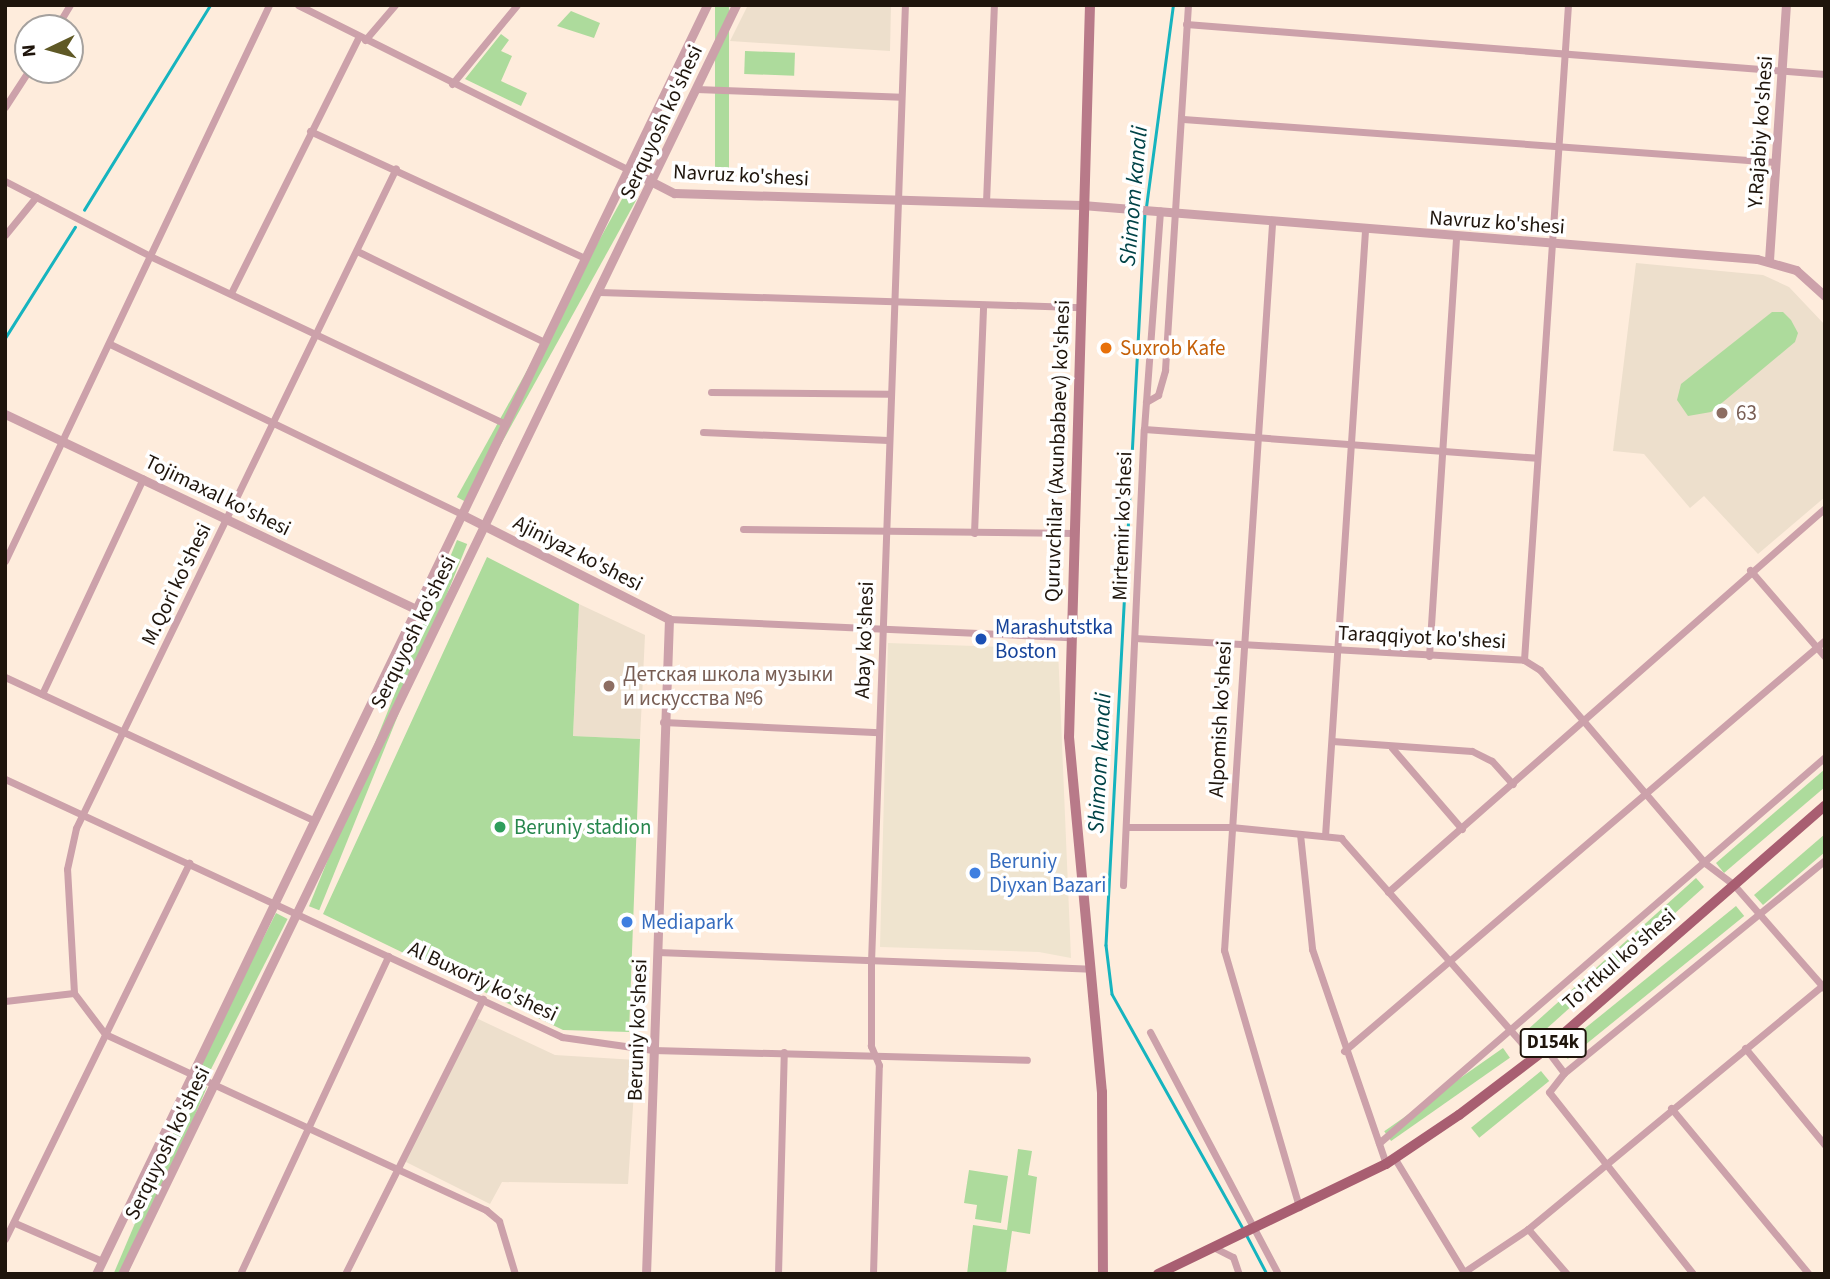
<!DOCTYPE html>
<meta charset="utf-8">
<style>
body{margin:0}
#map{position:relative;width:1830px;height:1279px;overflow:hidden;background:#feecdc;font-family:"Source Sans 3",sans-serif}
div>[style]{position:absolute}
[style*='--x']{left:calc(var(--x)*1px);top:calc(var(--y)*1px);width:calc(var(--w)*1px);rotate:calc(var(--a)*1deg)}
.commercial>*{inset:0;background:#efe4cf}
.education>*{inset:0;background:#eddfcc}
.green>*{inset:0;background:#addb9c;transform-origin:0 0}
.stream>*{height:2.5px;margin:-1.25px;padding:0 1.25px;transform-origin:1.25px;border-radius:1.25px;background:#16b4bf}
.minor>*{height:7px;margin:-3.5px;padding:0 3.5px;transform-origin:3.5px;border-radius:3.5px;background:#cca1aa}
.tertiary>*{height:9px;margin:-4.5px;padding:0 4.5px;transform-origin:4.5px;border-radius:4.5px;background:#cca1aa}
.secondary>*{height:10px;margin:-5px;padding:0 5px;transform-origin:5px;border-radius:5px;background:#b87a89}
.primary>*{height:10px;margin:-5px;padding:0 5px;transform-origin:5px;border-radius:5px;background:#a85e71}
.dots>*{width:19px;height:19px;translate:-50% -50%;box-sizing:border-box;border:4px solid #fff;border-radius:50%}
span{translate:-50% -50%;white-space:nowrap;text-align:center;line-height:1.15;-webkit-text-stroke:7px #fff;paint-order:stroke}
.shield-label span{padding:2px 5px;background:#fff;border:2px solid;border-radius:5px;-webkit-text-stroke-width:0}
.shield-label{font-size:19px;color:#1f150c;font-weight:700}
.street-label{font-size:21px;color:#1f150c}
.food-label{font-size:21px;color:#c56008}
.left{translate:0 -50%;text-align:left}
.education-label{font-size:21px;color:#785e54}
.transit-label{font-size:21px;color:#164399}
.leisure-label{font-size:21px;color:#27864d}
.shop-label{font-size:21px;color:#366cbe}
.water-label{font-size:23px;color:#014347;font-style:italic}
.frame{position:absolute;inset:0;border:7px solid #1f150c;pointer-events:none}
.north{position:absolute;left:14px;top:14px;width:70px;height:70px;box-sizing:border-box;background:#fff;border:2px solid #a5a19e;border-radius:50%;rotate:265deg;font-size:19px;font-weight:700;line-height:28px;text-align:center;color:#1f150c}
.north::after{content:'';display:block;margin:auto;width:24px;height:32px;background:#5f5926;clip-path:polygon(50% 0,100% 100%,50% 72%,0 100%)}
</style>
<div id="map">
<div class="commercial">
<i style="clip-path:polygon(888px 643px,1058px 649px,1071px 958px,1039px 952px,880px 947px)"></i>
</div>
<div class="education">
<i style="clip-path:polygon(748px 5px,891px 5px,890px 51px,730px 41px)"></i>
<i style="clip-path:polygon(1636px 263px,1763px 275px,1789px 287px,1825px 325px,1825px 497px,1758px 554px,1704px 496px,1690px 508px,1644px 454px,1613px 451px)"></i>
<i style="clip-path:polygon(579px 604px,645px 635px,640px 739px,573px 736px)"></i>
<i style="clip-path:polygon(474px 1017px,555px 1055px,636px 1060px,628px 1184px,502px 1182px,490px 1204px,404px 1161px)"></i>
</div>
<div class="green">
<i style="left:715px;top:5px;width:14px;height:174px"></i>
<i style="clip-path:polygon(571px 11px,600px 23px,594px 38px,557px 26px)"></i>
<i style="clip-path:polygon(501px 34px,509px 40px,501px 51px,512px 56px,501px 81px,527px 93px,521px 106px,465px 79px)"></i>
<i style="left:745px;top:51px;width:50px;height:23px;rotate:2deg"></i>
<i style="left:627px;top:190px;width:13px;height:351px;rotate:29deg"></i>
<i style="clip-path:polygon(1772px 312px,1783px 312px,1791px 320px,1798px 333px,1795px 342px,1711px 412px,1688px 416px,1677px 400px,1681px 384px)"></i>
<i style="left:457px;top:540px;width:11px;height:395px;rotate:22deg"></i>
<i style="clip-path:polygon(487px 557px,579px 604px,573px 736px,640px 739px,629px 1032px,563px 1030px,323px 914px)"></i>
<i style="clip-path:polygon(1825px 769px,1825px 787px,1724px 873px,1716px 863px)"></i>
<i style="clip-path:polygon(1825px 834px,1825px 852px,1763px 905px,1754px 895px)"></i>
<i style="left:1696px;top:878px;width:12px;height:230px;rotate:48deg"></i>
<i style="left:1736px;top:906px;width:13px;height:227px;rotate:51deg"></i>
<i style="left:276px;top:913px;width:13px;height:169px;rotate:27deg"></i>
<i style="left:1503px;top:1048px;width:12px;height:145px;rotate:55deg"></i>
<i style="left:1541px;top:1071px;width:13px;height:90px;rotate:51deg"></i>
<i style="left:195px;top:1082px;width:13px;height:213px;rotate:23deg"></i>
<i style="clip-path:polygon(1018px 1149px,1032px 1151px,1028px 1175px,1037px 1177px,1030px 1234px,1012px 1231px,1006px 1274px,967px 1274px,973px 1225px,1007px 1230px)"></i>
<i style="clip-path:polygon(969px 1170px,1008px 1176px,1001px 1223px,975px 1219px,977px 1205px,964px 1203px)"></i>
</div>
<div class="stream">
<i style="--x:1146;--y:207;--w:204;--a:-82.4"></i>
<i style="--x:84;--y:210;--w:241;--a:-58.4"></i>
<i style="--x:1145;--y:213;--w:733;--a:93.05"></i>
<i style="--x:1106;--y:945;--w:49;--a:83"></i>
<i style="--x:1112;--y:994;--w:268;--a:60.8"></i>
<i style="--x:5;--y:338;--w:131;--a:-57.8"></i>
<i style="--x:1246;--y:1234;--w:45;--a:62.3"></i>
</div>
<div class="minor">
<i style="--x:298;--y:5;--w:368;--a:26.5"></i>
<i style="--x:1186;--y:24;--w:641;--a:4.47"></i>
<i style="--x:56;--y:28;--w:27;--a:-59"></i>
<i style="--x:365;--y:40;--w:46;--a:-49.4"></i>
<i style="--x:452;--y:84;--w:102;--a:-50.6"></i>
<i style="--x:696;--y:89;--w:205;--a:2.2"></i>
<i style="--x:5;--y:107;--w:44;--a:-57"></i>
<i style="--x:1183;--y:119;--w:594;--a:4.15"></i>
<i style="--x:310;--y:131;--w:303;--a:24.8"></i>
<i style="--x:5;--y:181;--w:163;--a:27.3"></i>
<i style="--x:150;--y:256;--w:393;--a:25.3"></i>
<i style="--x:986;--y:202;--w:197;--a:-87.7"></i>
<i style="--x:1272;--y:224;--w:728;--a:93.78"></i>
<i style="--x:1224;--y:950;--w:268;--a:73.7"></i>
<i style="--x:5;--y:235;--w:49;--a:-50.8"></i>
<i style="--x:357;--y:251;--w:208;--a:25.9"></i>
<i style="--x:599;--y:292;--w:482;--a:1.8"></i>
<i style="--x:231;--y:293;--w:287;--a:-63.5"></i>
<i style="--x:110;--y:344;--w:392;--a:25.8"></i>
<i style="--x:711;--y:392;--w:178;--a:0.6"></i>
<i style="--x:1146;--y:402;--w:14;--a:-30"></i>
<i style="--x:1158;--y:395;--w:26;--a:-74"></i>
<i style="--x:1165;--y:370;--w:366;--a:-86.4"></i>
<i style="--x:1144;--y:429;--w:394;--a:4.2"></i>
<i style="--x:703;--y:432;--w:185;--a:2.5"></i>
<i style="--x:743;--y:529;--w:332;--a:0.7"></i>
<i style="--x:974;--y:533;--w:228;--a:-87.7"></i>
<i style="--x:5;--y:561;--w:615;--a:-64.6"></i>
<i style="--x:1750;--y:570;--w:115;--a:49.2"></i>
<i style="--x:669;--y:619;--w:401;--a:2.6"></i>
<i style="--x:1135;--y:638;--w:390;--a:3.2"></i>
<i style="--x:1524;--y:660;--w:19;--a:32"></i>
<i style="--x:1540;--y:670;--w:254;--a:49.5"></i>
<i style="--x:1705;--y:863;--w:36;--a:37"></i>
<i style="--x:1734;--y:885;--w:138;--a:48.8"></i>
<i style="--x:1429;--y:656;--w:420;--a:-86.3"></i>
<i style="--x:1524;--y:660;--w:656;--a:-86.16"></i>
<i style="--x:5;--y:677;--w:340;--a:24.9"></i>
<i style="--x:42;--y:694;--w:238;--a:-64.9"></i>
<i style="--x:663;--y:722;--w:216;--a:2.7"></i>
<i style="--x:1332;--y:741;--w:140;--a:4.1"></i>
<i style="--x:1472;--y:751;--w:22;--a:27"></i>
<i style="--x:1492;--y:761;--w:31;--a:48"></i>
<i style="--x:1392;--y:748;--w:107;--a:49.2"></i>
<i style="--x:5;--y:779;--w:614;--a:24.85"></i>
<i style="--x:562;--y:1037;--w:92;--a:8.1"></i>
<i style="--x:653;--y:1050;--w:374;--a:1.5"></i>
<i style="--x:1126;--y:827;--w:105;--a:0"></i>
<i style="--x:1231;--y:827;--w:111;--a:5.7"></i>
<i style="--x:1341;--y:838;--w:293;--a:48.6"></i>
<i style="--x:1300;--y:834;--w:116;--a:84"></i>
<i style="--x:1312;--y:949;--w:227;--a:71"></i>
<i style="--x:1325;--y:836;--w:607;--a:-86.22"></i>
<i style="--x:1123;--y:885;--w:456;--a:-87.4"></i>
<i style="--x:1144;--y:429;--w:219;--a:-85.8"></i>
<i style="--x:1388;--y:892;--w:582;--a:-41.31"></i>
<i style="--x:657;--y:952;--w:434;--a:2.2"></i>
<i style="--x:74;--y:993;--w:124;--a:-93.2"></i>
<i style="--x:67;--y:869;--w:42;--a:-77.6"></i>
<i style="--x:76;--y:828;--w:733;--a:-64.13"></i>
<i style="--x:74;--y:993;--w:51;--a:52.9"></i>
<i style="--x:105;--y:1034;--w:420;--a:24.8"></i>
<i style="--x:486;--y:1210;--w:17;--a:40"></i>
<i style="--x:499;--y:1221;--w:55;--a:73.2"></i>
<i style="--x:5;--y:1001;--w:69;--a:-6.6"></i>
<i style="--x:1150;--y:1032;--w:274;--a:62.1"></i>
<i style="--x:1745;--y:1048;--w:126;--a:50.5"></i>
<i style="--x:1546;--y:1049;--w:30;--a:53"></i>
<i style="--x:1564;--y:1073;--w:24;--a:128"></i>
<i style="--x:1549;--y:1092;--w:232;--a:51.6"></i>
<i style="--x:1344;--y:1051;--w:633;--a:-40.51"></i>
<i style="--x:1564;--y:1073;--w:337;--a:-39.2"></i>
<i style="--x:1671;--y:1108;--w:216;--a:50.3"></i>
<i style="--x:1379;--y:1143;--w:590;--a:-40.88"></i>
<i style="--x:1395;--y:1159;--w:135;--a:58.7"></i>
<i style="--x:15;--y:1223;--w:95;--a:23.6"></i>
<i style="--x:1528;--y:1229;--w:60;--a:49.1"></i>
<i style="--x:5;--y:1239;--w:419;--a:-63.9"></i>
<i style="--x:1213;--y:1247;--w:22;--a:27"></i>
<i style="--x:1233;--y:1257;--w:18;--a:71"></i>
<i style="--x:1464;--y:1272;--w:77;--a:-33.9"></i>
<i style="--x:1528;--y:1229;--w:384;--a:-39.6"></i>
<i style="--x:240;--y:1274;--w:351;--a:-65"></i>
<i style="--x:345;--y:1274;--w:308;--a:-63.4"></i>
<i style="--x:778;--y:1274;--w:222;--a:-88.5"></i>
<i style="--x:873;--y:1274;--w:209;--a:-88.4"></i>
<i style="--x:879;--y:1065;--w:21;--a:-113"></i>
<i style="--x:871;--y:1046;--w:84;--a:-90"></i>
<i style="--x:871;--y:962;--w:958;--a:-87.97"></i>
</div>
<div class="tertiary">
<i style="--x:627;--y:169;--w:53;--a:27.1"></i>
<i style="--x:674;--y:193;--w:408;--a:1.7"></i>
<i style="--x:1082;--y:205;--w:677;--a:4.57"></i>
<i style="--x:1757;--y:259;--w:41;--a:15.8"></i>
<i style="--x:1796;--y:270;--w:39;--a:42"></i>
<i style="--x:1769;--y:260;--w:256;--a:-86.2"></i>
<i style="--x:5;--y:414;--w:455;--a:25.4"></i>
<i style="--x:463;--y:515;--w:231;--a:26.8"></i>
<i style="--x:669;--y:619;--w:655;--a:92.01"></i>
<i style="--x:96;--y:1274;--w:1408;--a:-64.29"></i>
<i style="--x:122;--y:1274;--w:1410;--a:-64.18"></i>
</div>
<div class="secondary">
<i style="--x:1090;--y:5;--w:732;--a:91.64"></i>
<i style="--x:1069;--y:737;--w:357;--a:84.7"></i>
<i style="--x:1102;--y:1092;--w:182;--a:89.7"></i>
</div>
<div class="primary">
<i style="--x:1158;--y:1274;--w:253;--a:-25.8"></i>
<i style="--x:1386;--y:1164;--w:88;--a:-33.9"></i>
<i style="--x:1459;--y:1115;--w:109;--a:-37.2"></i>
<i style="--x:1546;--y:1049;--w:370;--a:-41.1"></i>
</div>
<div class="dots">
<i style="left:1106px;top:348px;background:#e8710a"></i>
<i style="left:1722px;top:413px;background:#8d6e63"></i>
<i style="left:981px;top:639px;background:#1a4fb4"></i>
<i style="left:609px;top:686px;background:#8d6e63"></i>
<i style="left:500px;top:827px;background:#2e9e5b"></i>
<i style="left:975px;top:873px;background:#3f7fe0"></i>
<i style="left:627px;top:922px;background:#3f7fe0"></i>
</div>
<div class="shield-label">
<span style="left:1553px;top:1043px">D154k</span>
</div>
<div class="street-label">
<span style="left:661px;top:122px;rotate:-65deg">Serquyosh ko'shesi</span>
<span style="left:1760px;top:132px;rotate:-86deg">Y.Rajabiy ko'shesi</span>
<span style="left:741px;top:175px;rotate:3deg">Navruz ko'shesi</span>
<span style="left:1497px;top:222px;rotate:4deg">Navruz ko'shesi</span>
<span style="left:1057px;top:451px;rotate:-88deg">Quruvchilar (Axunbabaev) ko'shesi</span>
<span style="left:218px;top:495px;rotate:26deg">Tojimaxal ko'shesi</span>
<span style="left:1122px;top:526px;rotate:-88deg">Mirtemir ko'shesi</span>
<span style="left:578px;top:553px;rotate:27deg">Ajiniyaz ko'shesi</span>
<span style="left:176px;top:584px;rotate:-64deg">M.Qori ko'shesi</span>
<span style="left:413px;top:632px;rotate:-64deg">Serquyosh ko'shesi</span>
<span style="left:1422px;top:637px;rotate:3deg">Taraqqiyot ko'shesi</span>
<span style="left:864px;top:640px;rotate:-88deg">Abay ko'shesi</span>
<span style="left:1220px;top:719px;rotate:-87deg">Alpomish ko'shesi</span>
<span style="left:1619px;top:959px;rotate:-41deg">To'rtkul ko'shesi</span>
<span style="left:483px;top:981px;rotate:25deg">Al Buxoriy ko'shesi</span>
<span style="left:637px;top:1030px;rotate:-88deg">Beruniy ko'shesi</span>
<span style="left:167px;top:1143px;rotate:-64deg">Serquyosh ko'shesi</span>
</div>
<div class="food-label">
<span class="left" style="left:1120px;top:348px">Suxrob Kafe</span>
</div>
<div class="education-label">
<span class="left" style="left:1736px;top:413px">63</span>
<span class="left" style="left:623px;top:686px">Детская школа музыки<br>и искусства №6</span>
</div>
<div class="transit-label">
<span class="left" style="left:995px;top:639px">Marashutstka<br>Boston</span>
</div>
<div class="leisure-label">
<span class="left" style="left:514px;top:827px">Beruniy stadion</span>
</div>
<div class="shop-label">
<span class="left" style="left:989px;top:873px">Beruniy<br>Diyxan Bazari</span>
<span class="left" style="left:641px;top:922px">Mediapark</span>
</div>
<div class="water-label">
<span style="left:1134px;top:196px;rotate:-85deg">Shimom kanali</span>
<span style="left:1100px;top:763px;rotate:-87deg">Shimom kanali</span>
</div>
<div class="frame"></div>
<div class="north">N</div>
</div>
